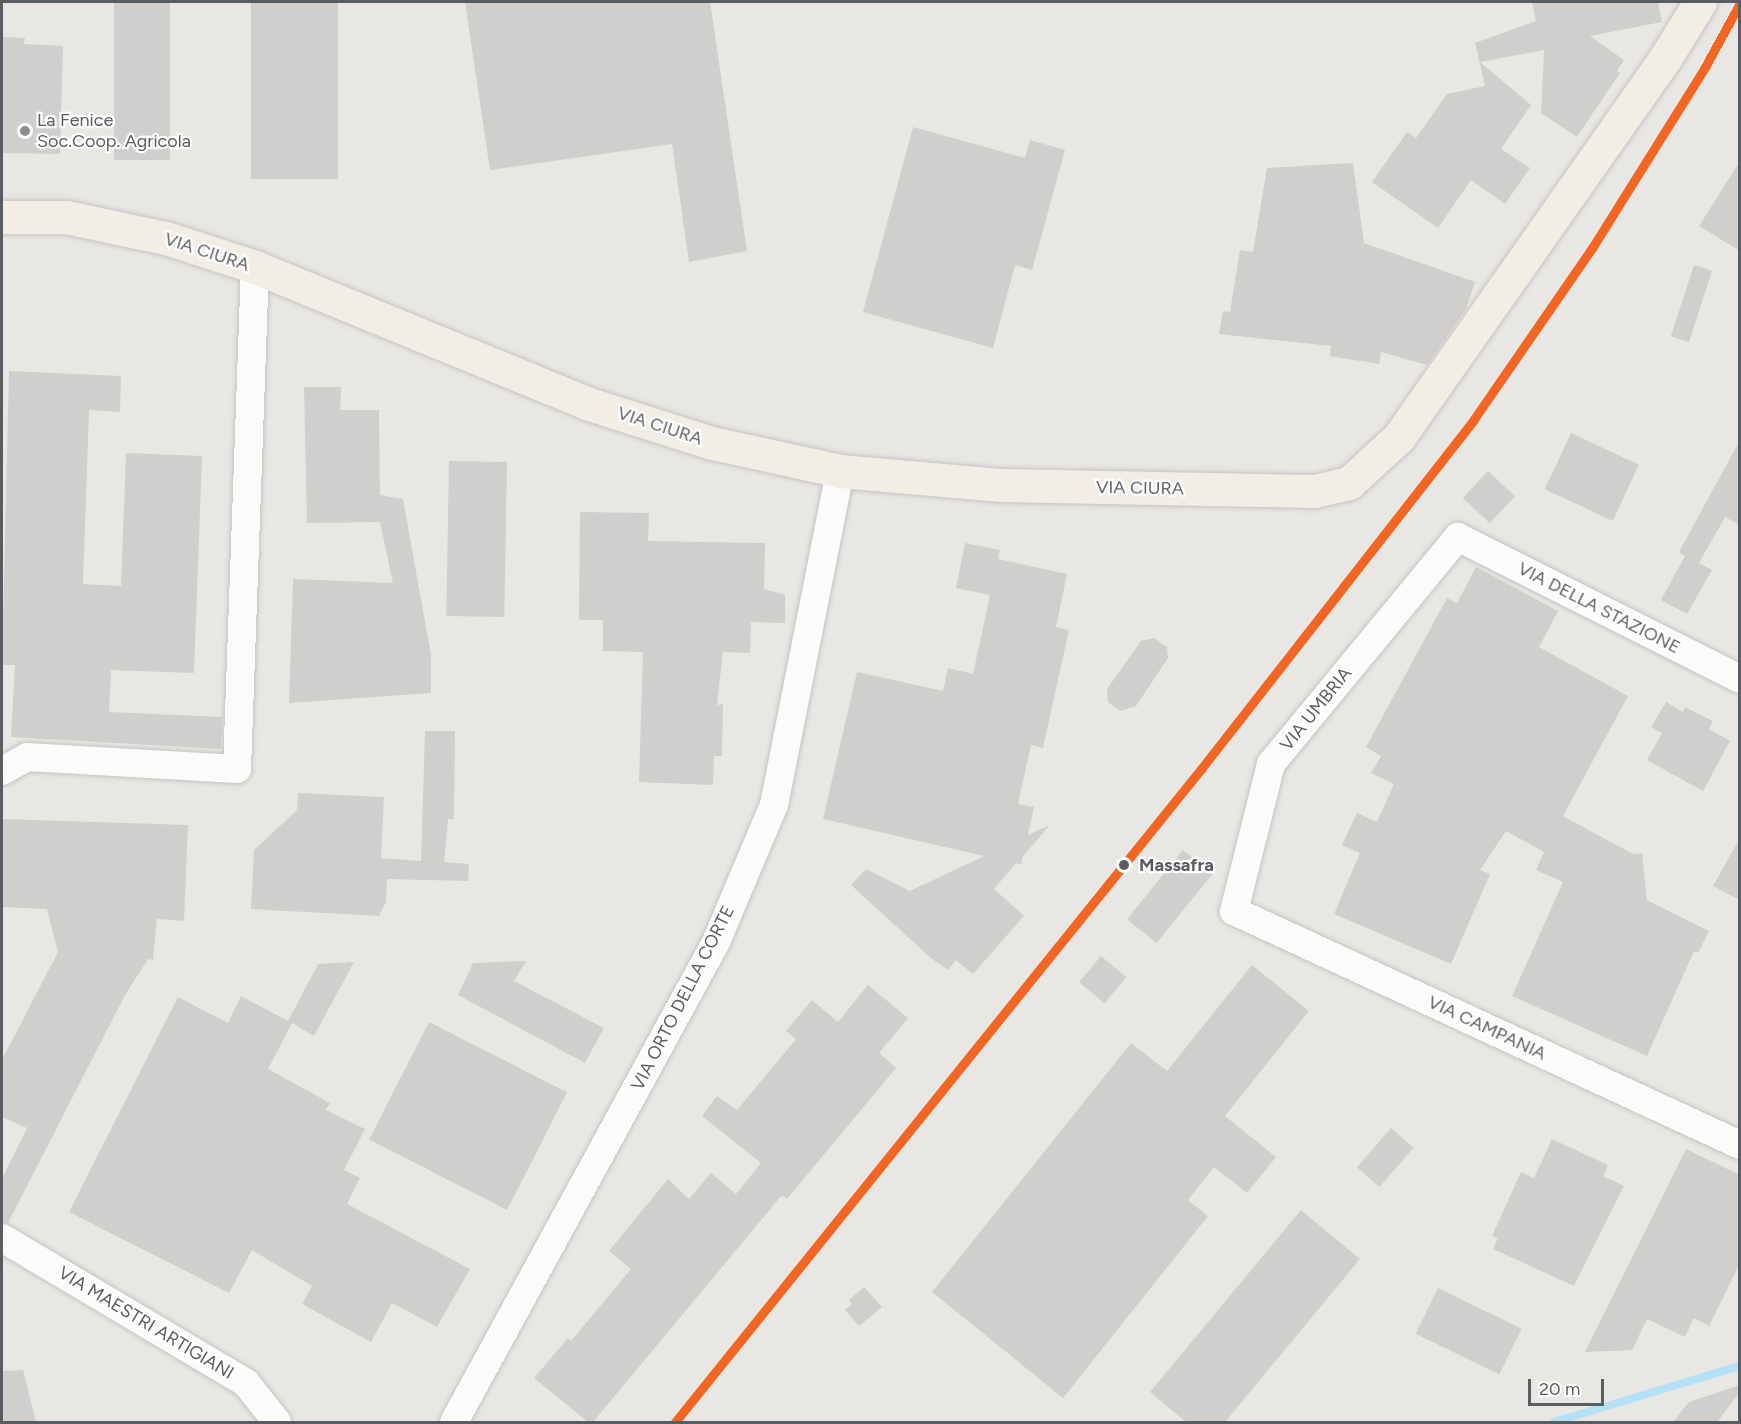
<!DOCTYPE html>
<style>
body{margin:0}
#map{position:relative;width:1741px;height:1424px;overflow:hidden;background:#e9e7e3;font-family:Figtree,sans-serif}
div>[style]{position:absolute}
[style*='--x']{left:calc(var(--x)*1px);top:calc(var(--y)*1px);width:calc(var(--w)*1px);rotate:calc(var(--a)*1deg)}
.stream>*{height:8px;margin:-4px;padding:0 4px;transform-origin:4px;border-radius:4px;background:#b4e1f6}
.building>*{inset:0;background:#d0cfcd;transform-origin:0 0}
.roads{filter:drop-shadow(0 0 2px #c4c4c3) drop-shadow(0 0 2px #c4c4c3)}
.minor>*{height:28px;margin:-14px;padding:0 14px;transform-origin:14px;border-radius:14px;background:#fcfbfb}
.major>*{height:33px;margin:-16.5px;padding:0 16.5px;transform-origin:16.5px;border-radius:16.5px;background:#f2eee6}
.rail-1>*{height:9px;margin:-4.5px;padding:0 4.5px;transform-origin:4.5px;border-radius:4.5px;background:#f26522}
.dots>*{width:16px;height:16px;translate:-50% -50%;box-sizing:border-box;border:3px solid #fff;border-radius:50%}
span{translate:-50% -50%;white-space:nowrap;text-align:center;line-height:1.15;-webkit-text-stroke:4.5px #fff;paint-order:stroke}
.poi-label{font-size:18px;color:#595d61}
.left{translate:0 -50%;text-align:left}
.street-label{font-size:18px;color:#595d61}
.stop-label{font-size:18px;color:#595d61;font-weight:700}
.frame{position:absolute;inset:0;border:3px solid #595d61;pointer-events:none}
.scale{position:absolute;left:1528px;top:1379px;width:76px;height:27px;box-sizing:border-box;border:3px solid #595d61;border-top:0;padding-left:8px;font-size:18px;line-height:21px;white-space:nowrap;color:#595d61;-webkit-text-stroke:4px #fff;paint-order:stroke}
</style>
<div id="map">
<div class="stream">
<i style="--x:1554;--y:1422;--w:194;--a:-16.8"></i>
</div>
<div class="building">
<i style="left:114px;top:2px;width:56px;height:158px"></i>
<i style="left:251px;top:2px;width:87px;height:177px"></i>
<i style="clip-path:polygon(465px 2px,710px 2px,747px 251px,689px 262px,672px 144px,490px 170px)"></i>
<i style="clip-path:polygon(1532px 2px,1658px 2px,1662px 22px,1590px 36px,1624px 60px,1617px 71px,1620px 73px,1577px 137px,1541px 113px,1544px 50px,1480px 62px,1531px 105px,1501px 149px,1530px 168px,1505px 204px,1471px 180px,1438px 228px,1372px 182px,1407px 132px,1416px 138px,1447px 94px,1485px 86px,1475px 43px,1536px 21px)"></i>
<i style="clip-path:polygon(2px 37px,25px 38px,24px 44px,63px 46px,60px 154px,2px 153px)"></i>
<i style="clip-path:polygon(913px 127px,1025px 158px,1030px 140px,1065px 150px,1032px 270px,1015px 265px,993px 348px,863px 312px)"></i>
<i style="clip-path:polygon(1740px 161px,1740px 251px,1699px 226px)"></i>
<i style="clip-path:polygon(1353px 163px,1364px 243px,1475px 282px,1466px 309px,1427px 365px,1381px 352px,1379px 364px,1330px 356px,1331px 346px,1219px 334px,1223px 311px,1230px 312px,1240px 250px,1253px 252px,1267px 168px)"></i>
<i style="left:1694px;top:265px;width:19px;height:75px;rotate:18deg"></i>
<i style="clip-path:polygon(9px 371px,121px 376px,120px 412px,89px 410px,83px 584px,121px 586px,126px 453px,202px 456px,194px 673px,111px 670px,109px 712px,222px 717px,221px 749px,11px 737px,15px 665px,2px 665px)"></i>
<i style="clip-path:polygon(304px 387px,341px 387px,340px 410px,379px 410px,380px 495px,403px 499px,431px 655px,431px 693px,289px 703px,293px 579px,393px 583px,380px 522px,307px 523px)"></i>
<i style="left:1571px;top:433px;width:75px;height:62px;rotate:25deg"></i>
<i style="clip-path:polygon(1740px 440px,1740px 525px,1725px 517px,1699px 563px,1712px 570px,1687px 614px,1661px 600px,1685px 556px,1679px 552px)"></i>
<i style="left:449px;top:461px;width:58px;height:155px;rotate:1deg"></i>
<i style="left:1488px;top:471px;width:37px;height:37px;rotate:43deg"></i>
<i style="clip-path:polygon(580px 512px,649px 513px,648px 541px,765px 543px,764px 589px,785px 595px,785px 623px,751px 622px,750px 653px,723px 652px,717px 705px,723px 704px,722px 756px,714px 756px,713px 785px,639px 782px,643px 652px,603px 651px,603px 620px,579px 620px)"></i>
<i style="clip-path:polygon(965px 543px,1000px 550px,998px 559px,1067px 574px,1056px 627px,1069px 630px,1043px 748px,1031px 745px,1018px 804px,1034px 807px,1028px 835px,1050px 825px,1023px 856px,1021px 865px,1016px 863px,994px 889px,1024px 916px,973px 974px,956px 960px,948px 970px,932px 959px,851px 885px,866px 869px,910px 891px,984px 856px,823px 819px,857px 672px,943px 691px,948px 668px,973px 674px,990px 595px,956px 588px)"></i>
<i style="clip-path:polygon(1476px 567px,1558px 611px,1539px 647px,1628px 696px,1563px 816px,1633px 854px,1642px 853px,1647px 900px,1709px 931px,1698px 953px,1694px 951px,1647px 1056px,1512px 996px,1563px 882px,1536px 870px,1544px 852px,1506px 831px,1480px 870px,1490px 874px,1451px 964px,1334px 914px,1360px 853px,1342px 845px,1357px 813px,1377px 822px,1394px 784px,1371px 773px,1381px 756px,1366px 747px,1447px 598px,1457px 603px)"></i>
<i style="clip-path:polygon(1154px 638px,1167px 647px,1168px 658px,1136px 706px,1120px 711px,1108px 702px,1107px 689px,1141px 641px)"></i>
<i style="clip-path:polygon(1666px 702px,1683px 712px,1685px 707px,1713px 721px,1709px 729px,1730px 741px,1703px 791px,1647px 760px,1662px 733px,1651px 727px)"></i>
<i style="clip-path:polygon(425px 731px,455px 731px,454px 819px,448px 819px,444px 862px,469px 864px,468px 881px,387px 879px,386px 902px,379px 916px,251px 909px,254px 850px,297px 810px,298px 793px,384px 797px,381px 858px,421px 861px)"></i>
<i style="clip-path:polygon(2px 819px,188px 825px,184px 921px,157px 919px,153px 960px,148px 959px,125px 995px,8px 1223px,2px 1222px,2px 1179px,27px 1128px,2px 1117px,2px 1060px,58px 952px,47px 909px,2px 907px)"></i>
<i style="clip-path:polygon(1740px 838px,1740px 900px,1713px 886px)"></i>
<i style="left:1183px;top:850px;width:38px;height:89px;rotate:39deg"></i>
<i style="left:1101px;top:956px;width:33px;height:34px;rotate:40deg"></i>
<i style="clip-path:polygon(526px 961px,514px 981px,604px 1028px,585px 1063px,458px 995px,473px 963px)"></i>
<i style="clip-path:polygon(354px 962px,314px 1036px,292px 1023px,268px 1069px,330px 1103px,326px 1110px,365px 1129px,344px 1170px,360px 1178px,347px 1204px,470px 1269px,437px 1327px,392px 1303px,371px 1342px,302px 1304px,312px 1286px,252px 1250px,229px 1293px,69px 1212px,178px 997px,228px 1023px,241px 996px,288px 1021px,318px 964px)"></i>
<i style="clip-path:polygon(1252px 965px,1309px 1011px,1225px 1116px,1276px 1157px,1247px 1193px,1214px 1167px,1188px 1200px,1208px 1216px,1063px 1398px,932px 1292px,1131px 1043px,1167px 1071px)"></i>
<i style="clip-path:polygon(868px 985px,908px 1018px,879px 1053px,896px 1068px,787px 1199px,782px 1195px,593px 1422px,588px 1422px,534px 1378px,568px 1338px,571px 1341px,631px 1269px,609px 1251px,668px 1179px,689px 1199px,711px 1173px,736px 1194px,761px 1163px,702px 1116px,717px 1096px,737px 1110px,796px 1039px,786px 1031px,812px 1000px,838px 1022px)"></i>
<i style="left:429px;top:1022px;width:155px;height:132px;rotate:27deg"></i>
<i style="left:1391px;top:1128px;width:30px;height:52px;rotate:41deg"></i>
<i style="clip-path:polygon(1552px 1139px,1608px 1165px,1603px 1176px,1624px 1186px,1574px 1286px,1493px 1249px,1498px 1238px,1492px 1236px,1521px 1172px,1534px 1178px)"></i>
<i style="clip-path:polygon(1686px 1149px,1740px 1175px,1740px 1263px,1709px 1326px,1694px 1318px,1685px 1337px,1647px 1319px,1632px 1350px,1585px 1352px)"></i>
<i style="clip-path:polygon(1301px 1210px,1360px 1259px,1225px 1422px,1186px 1422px,1150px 1392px)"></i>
<i style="clip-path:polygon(864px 1287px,882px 1307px,859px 1326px,845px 1310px,852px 1304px,849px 1300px)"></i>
<i style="left:1438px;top:1288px;width:93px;height:51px;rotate:26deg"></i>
<i style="clip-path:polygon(23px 1370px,36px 1422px,2px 1422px,2px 1371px)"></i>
<i style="clip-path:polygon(1740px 1385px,1740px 1392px,1717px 1422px,1673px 1422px,1689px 1402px)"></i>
</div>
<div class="roads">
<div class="minor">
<i style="--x:1740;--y:679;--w:316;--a:-153.3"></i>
<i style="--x:1458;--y:537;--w:294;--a:129.5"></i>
<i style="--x:1271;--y:764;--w:152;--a:104.1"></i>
<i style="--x:1234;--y:911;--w:557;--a:24.82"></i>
<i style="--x:2;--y:771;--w:29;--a:-29"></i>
<i style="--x:27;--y:757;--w:210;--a:3.3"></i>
<i style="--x:237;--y:769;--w:502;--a:-87.95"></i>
<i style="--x:2;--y:1238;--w:284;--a:30.7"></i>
<i style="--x:246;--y:1383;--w:50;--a:51.5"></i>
<i style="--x:454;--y:1422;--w:547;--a:-61.37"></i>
<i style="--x:716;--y:942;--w:149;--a:-67.1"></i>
<i style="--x:774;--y:805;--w:340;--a:-78.8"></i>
</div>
<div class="major">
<i style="--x:2;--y:217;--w:64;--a:0"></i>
<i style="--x:66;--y:217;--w:102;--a:11.9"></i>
<i style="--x:166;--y:238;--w:94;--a:18"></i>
<i style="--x:255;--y:267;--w:358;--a:22.3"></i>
<i style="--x:586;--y:403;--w:132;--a:17.6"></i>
<i style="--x:712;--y:443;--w:131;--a:12.3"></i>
<i style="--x:840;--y:471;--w:161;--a:5"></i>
<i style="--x:1000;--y:485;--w:314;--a:1.1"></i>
<i style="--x:1314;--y:491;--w:36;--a:-13"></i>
<i style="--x:1349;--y:483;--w:68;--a:-42.6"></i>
<i style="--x:1399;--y:437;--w:464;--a:-54.9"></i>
<i style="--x:1666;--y:57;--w:65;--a:-58.3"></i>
</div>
</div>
<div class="rail-1">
<i style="--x:675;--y:1422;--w:839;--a:-51.15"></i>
<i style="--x:1201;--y:769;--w:444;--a:-52"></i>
<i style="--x:1474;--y:419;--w:208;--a:-55.4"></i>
<i style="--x:1592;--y:248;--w:213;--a:-58"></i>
<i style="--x:1705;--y:67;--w:73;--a:-61.3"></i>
</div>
<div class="dots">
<i style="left:25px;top:131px;background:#8b8d8e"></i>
<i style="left:1124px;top:865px;background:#595d61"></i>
</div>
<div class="poi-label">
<span class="left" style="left:37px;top:131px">La Fenice<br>Soc.Coop. Agricola</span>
</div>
<div class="street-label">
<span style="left:207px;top:252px;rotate:18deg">VIA CIURA</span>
<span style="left:660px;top:426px;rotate:18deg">VIA CIURA</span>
<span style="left:1140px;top:488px;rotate:1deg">VIA CIURA</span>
<span style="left:1599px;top:608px;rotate:27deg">VIA DELLA STAZIONE</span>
<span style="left:1316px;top:709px;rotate:-51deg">VIA UMBRIA</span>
<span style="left:683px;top:998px;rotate:-63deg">VIA ORTO DELLA CORTE</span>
<span style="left:1487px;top:1028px;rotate:25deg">VIA CAMPANIA</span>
<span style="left:146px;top:1323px;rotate:31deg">VIA MAESTRI ARTIGIANI</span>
</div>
<div class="stop-label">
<span class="left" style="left:1139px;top:865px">Massafra</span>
</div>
<div class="frame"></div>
<div class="scale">20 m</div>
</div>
